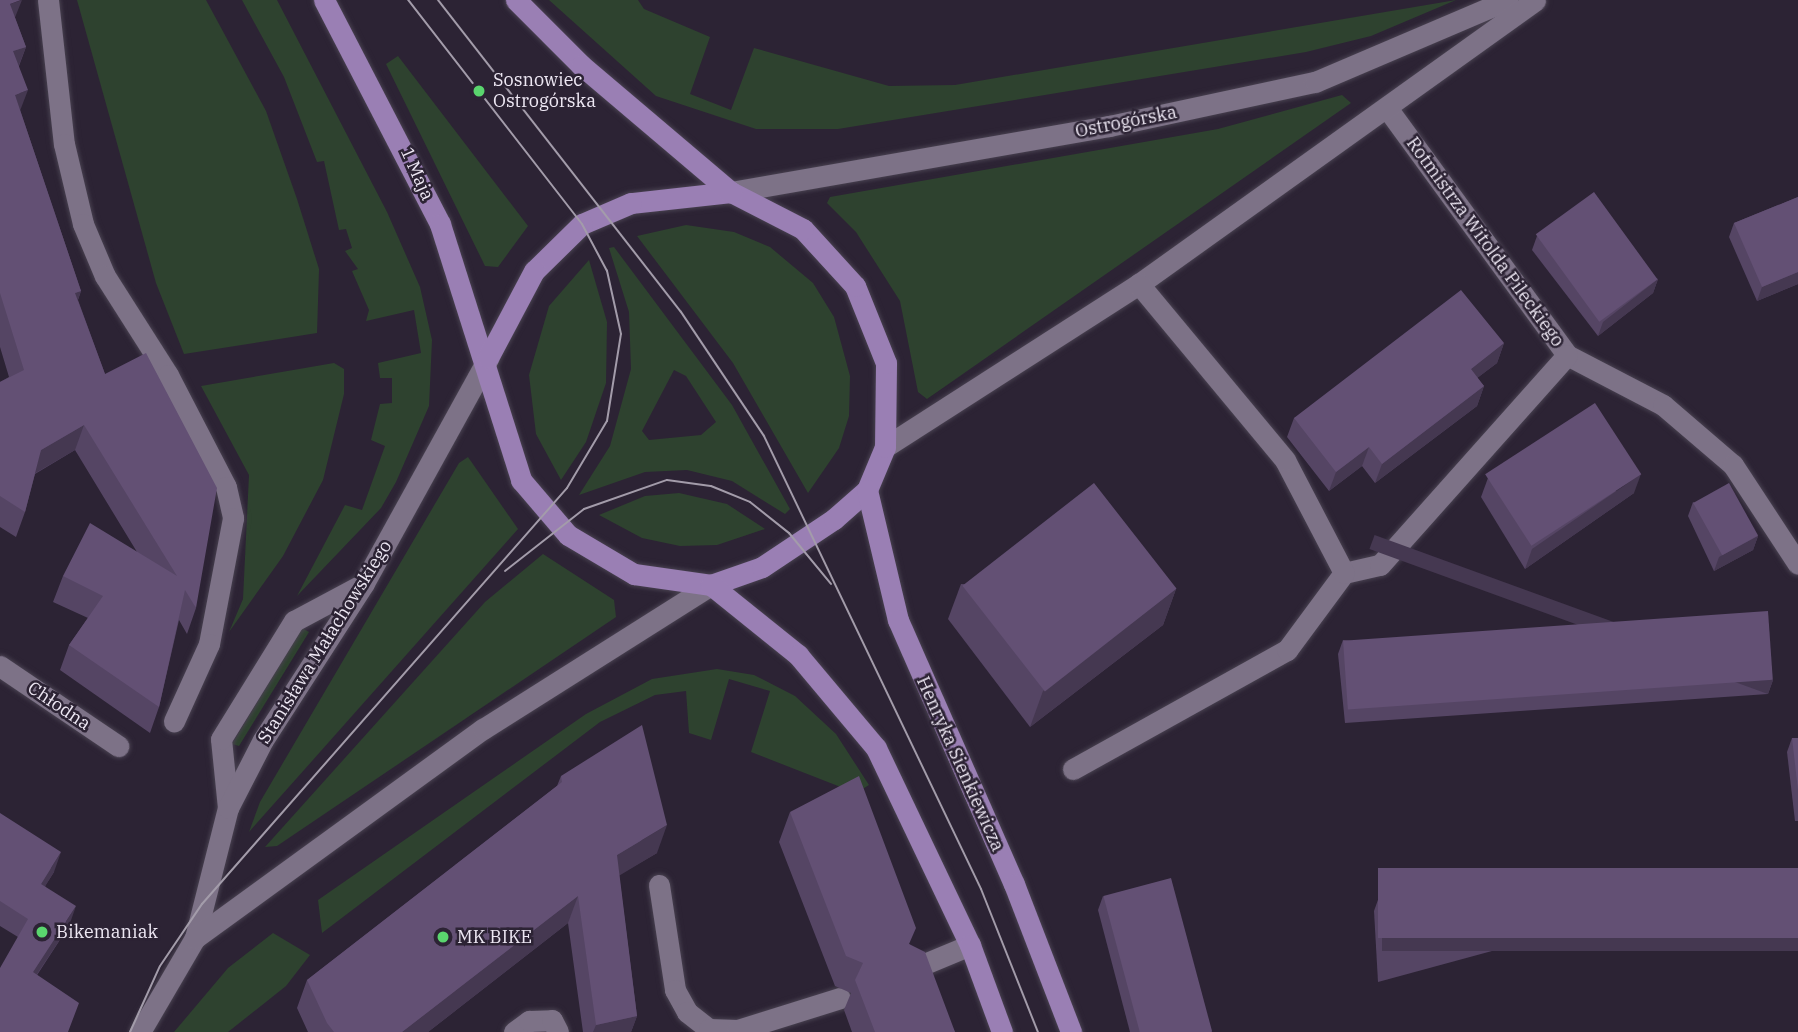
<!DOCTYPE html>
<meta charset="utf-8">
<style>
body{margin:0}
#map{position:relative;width:1798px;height:1032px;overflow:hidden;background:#2c2334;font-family:"IBM Plex Serif",serif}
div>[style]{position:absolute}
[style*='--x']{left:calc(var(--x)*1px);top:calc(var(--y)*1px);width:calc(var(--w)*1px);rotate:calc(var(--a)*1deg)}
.green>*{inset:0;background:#2e422f}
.roads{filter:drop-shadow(0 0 2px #484150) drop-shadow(0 0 2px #484150)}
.minor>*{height:21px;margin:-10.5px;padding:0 10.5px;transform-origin:10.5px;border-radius:10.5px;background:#7d7287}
.major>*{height:21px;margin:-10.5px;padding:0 10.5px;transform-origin:10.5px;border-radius:10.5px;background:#9a7fb4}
.tram>*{height:2px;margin:-1px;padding:0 1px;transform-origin:1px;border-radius:1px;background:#a39caa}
.wall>*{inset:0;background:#554564}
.shaded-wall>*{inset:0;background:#453851;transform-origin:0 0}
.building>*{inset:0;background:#635074;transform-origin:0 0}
.dots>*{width:19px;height:19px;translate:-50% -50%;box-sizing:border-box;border:4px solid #2c2334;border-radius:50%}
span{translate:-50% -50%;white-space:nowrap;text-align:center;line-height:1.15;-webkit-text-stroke:5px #2c2334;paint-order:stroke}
.poi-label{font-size:18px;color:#eee8f4}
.left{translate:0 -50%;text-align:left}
.street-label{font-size:18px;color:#eee8f4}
</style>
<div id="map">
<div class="green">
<i style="clip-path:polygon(77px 0,206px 0,266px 111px,297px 199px,319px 269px,317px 333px,184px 354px,156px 283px)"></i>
<i style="clip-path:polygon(242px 0,277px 0,387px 212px,420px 287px,432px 340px,429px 406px,396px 482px,381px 508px,297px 596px,345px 505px,362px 510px,385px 446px,371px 440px,380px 404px,392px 403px,392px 378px,380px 378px,378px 363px,421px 353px,414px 310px,366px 321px,369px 310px,352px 271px,358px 269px,345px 251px,352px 248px,346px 229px,339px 230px,324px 161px,317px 162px,284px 77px)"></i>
<i style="clip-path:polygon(549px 0,638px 0,644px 9px,710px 37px,690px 94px,731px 110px,754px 48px,889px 86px,955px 85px,1456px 0,1371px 36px,1306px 52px,838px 129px,756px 129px,656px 96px)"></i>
<i style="clip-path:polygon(398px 56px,528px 226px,498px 267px,485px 266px,386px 64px)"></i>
<i style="clip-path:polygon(1342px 95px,1351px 103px,927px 399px,918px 392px,900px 301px,856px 232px,827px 203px,830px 197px,1218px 129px)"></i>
<i style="clip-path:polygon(686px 225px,734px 232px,770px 247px,813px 283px,834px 317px,850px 376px,849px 416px,839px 448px,808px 493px,733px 363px,637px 236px)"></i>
<i style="clip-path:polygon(evenodd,614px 247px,732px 405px,790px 509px,785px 514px,732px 481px,687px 470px,645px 472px,579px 495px,610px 446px,631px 369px,629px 312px,609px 248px,614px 247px,674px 370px,686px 376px,716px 422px,701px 435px,649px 440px,642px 431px,674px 370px)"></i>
<i style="clip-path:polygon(589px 260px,607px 322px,606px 383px,586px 442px,561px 480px,536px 434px,529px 375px,549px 306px)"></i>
<i style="clip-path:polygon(334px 363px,344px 369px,344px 394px,323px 480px,283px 556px,229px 632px,243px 599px,249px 475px,201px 386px)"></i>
<i style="clip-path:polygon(468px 457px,518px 529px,249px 832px,260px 802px,459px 463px)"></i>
<i style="clip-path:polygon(679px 493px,727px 504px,765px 529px,717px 545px,680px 546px,642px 538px,599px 515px,645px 496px)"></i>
<i style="clip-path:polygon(543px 554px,614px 600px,616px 617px,277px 846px,265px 847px,485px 602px)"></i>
<i style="clip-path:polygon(302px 628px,309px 632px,239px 746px,232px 744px)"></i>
<i style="clip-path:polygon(717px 669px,754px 675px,795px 696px,836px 734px,869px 785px,856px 793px,751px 752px,770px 691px,729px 679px,711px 740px,689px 733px,686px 691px,655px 695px,600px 722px,322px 933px,318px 900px,586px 714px,652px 679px)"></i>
<i style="clip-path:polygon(273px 933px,310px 955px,286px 986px,228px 1032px,174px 1032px,228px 968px)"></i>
</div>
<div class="roads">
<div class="minor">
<i style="--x:48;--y:0;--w:145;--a:83.7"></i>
<i style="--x:64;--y:144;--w:82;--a:76.6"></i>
<i style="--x:83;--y:224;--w:56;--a:67.1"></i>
<i style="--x:105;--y:276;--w:117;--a:57.5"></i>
<i style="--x:168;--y:375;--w:126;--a:62.6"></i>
<i style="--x:226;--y:487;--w:32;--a:77"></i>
<i style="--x:233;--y:518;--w:128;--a:100.8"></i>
<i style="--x:209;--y:644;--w:85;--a:114.4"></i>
<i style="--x:1387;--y:108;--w:306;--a:53.9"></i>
<i style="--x:1567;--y:355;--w:108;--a:27.5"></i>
<i style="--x:1663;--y:405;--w:92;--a:40.6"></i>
<i style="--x:1733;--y:465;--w:118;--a:56.7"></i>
<i style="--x:731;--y:192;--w:384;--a:-9.9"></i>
<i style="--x:1109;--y:126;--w:211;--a:-12.1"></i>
<i style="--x:1315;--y:82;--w:209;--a:-23.1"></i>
<i style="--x:885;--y:447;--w:302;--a:-32.7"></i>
<i style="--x:1139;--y:284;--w:487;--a:-35.6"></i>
<i style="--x:1344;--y:573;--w:37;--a:-13"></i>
<i style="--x:1380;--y:565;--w:281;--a:-48.3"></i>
<i style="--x:0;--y:666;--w:143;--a:34.1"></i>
<i style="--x:1073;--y:769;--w:245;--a:-29.1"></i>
<i style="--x:1287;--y:650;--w:96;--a:-53.5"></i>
<i style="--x:1344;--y:573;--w:127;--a:-117.6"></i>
<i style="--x:1285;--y:460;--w:229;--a:-129.7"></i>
<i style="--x:228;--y:808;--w:69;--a:-95.8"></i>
<i style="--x:221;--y:739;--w:139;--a:-58.3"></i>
<i style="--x:294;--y:621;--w:78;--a:-28.2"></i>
<i style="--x:659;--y:885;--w:106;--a:81.3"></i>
<i style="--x:675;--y:990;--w:25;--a:61"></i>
<i style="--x:687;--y:1012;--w:28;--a:38"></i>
<i style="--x:709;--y:1029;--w:29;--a:2"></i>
<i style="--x:738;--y:1030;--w:107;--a:-17.4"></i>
<i style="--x:195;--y:938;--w:134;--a:-75.8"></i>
<i style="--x:228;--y:808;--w:76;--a:-62.8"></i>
<i style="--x:263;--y:740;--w:187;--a:-57.2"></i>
<i style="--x:364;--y:583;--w:257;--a:-61.1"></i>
<i style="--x:910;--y:970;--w:65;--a:-22.6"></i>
<i style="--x:140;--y:1032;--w:109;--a:-59.7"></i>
<i style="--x:195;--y:938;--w:356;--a:-36"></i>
<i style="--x:483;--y:729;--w:270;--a:-32.3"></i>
<i style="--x:514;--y:1032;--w:19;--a:-36"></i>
<i style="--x:529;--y:1021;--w:23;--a:-2"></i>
<i style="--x:552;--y:1020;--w:13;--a:63"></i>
</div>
<div class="major">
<i style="--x:324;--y:0;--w:252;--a:62.6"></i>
<i style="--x:440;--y:224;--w:269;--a:72.4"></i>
<i style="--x:521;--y:480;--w:72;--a:49.5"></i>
<i style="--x:568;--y:535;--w:77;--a:30.6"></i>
<i style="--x:634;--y:574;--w:78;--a:8.1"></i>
<i style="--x:711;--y:585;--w:54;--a:-19.4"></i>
<i style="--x:762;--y:567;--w:87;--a:-33.7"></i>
<i style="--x:834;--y:519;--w:44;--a:-41.3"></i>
<i style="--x:867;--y:490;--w:47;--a:-67.3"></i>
<i style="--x:885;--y:447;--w:84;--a:-89.3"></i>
<i style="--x:886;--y:363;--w:83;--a:-111.9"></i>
<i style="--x:855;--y:286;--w:77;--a:-132.4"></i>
<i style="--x:803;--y:229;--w:81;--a:-152.8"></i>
<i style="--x:731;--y:192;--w:101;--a:173.7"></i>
<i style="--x:631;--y:203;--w:53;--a:156.8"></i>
<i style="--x:582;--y:224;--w:67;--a:135.6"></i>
<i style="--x:534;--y:271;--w:98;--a:117.9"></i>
<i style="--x:516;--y:0;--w:92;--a:45"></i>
<i style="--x:581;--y:65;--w:197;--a:40.3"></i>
<i style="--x:867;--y:490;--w:134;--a:76.6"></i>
<i style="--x:898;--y:620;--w:288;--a:66.3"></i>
<i style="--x:1014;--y:884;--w:159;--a:68.9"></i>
<i style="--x:711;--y:585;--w:112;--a:38.8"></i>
<i style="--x:798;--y:655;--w:121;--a:50"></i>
<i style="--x:876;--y:748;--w:218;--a:64.5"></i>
<i style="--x:970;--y:945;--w:93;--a:69.8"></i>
</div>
</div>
<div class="tram">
<i style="--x:438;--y:0;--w:395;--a:52.1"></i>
<i style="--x:681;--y:312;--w:149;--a:56.2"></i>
<i style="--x:764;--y:436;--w:502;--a:64.4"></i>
<i style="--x:981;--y:889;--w:154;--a:68.3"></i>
<i style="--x:505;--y:571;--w:100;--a:-38.1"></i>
<i style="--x:584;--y:509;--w:88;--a:-19.3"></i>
<i style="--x:667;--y:480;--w:44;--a:7.8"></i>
<i style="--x:711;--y:486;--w:42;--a:22.3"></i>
<i style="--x:750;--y:502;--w:50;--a:38.5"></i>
<i style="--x:789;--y:533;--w:66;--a:50.5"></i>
<i style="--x:130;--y:1032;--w:72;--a:-65.6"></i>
<i style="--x:160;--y:966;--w:75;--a:-55.9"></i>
<i style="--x:202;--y:904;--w:553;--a:-48.74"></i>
<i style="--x:567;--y:488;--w:78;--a:-59.2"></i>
<i style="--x:607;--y:421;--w:88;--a:-80.9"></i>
<i style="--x:621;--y:334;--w:65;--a:-102.5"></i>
<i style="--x:607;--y:271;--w:53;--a:-118"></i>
<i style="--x:582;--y:224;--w:284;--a:-127.8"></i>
</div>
<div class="wall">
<i style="clip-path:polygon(0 0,15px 18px,26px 47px,19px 66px,20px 110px,81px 291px,78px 300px,105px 374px,196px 608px,187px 634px,179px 620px,159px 707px,150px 733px,60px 670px,69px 645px,88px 618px,53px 602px,63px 576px,137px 552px,75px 450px,35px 474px,25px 512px,16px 537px,0 527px,0 382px,9px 377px,0 347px)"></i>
<i style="clip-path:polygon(1798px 197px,1798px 284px,1757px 301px,1729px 237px,1734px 223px)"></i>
<i style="clip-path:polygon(1537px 236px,1658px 279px,1653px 293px,1598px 336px,1532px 250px)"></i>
<i style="clip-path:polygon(1504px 343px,1497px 363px,1477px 378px,1484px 386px,1477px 406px,1375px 483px,1362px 466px,1329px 491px,1287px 437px,1294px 418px)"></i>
<i style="clip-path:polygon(1488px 478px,1634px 493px,1525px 569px,1481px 497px)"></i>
<i style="clip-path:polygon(1693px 502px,1758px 536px,1753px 550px,1714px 571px,1688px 516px)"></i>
<i style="clip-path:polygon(961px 584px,1176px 589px,1163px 625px,1030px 727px,948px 619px)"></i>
<i style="clip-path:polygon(1343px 640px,1773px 680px,1768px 694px,1345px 723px,1338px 654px)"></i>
<i style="clip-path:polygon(1792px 738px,1798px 738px,1798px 821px,1795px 821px,1787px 752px)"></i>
<i style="clip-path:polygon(561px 776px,657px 853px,619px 875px,637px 1016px,631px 1032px,583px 1032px,568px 923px,428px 1032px,308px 1032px,297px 1008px,307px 980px,557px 786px)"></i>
<i style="clip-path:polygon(790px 812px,910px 945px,955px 1032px,852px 1032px,844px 1010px,851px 993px,835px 986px,779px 842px)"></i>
<i style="clip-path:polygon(0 814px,54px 872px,45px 886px,69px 926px,0 1032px,18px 937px,0 926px)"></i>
<i style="clip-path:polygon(1798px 868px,1378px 982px,1374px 911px,1379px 897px)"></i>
<i style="clip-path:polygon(1103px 896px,1212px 1032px,1130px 1032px,1098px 910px)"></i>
</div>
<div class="shaded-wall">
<i style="clip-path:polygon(22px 0,12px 25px,10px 4px)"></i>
<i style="clip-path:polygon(26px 47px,16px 72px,13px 51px)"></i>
<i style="clip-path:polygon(28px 90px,18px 116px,15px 95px)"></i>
<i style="clip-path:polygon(1798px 272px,1798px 284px,1757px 301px,1762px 287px)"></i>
<i style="clip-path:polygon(1658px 279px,1653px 293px,1598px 336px,1603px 322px)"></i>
<i style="clip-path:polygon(81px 291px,72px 316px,75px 293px)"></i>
<i style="clip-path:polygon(1504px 343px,1497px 363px,1464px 388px,1471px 369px)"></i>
<i style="clip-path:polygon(1484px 386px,1477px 406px,1375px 483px,1382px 464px)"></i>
<i style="clip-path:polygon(84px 425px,75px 450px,32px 475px,41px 450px)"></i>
<i style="clip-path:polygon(1369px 447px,1362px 466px,1329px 491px,1336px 472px)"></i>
<i style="clip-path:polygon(1641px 474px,1634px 493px,1525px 569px,1532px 549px)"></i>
<i style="clip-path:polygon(1758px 536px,1753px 550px,1714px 571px,1719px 557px)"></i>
<i style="clip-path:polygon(1176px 589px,1163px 625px,1030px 727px,1043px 691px)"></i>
<i style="left:1773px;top:680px;width:15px;height:424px;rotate:110deg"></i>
<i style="clip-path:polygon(667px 825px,657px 853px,607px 883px,617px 855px)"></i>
<i style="clip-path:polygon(61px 852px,54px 872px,34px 904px,41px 884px)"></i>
<i style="clip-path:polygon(578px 896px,568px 923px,428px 1032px,402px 1032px)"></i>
<i style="clip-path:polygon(76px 906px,69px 926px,25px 992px,33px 972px)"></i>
<i style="left:1798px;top:938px;width:13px;height:416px;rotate:90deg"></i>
<i style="clip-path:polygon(637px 1016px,631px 1032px,593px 1032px,596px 1025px)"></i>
</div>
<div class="building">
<i style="clip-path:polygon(0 0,21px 0,10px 4px,26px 47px,13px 51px,28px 90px,15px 95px,81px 291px,75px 293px,105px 374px,146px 353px,217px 488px,196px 608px,185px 590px,159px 707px,69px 645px,103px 596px,63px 576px,90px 523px,177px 576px,84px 425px,41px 450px,25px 512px,0 496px,0 382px,24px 370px,0 293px)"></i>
<i style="left:1594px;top:192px;width:108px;height:72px;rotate:54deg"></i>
<i style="clip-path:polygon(1798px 197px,1798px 272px,1762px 287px,1734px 223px)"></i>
<i style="clip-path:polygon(1461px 290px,1504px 343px,1471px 369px,1484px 386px,1382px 464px,1369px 447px,1336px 472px,1294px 418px)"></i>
<i style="left:1595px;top:403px;width:85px;height:131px;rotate:57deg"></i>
<i style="left:1094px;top:483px;width:134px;height:167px;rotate:52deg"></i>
<i style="left:1729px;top:483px;width:60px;height:41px;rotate:61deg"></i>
<i style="left:1768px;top:611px;width:69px;height:426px;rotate:86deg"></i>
<i style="clip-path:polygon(642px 725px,667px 825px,617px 855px,637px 1016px,596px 1025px,578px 896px,402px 1032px,334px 1032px,327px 1023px,307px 980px,562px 782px,561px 776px)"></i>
<i style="clip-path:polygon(1792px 738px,1798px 738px,1798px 790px)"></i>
<i style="clip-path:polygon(859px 776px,916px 928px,909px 944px,925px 952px,955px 1032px,875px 1032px,855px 980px,863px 963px,846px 956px,790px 812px)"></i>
<i style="clip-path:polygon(0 813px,61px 852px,41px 884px,76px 906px,33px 972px,79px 1003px,68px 1032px,0 1032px,0 968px,28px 919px,0 901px)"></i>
<i style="left:1798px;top:868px;width:70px;height:420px;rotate:90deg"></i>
<i style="left:1171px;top:878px;width:159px;height:70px;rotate:75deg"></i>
</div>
<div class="dots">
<i style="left:479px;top:91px;background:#5ad56e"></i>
<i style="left:42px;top:932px;background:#5ad56e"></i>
<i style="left:443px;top:937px;background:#5ad56e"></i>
</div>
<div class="poi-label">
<span class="left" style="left:493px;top:91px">Sosnowiec<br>Ostrogórska</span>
<span class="left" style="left:56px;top:932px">Bikemaniak</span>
<span class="left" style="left:457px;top:937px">MK BIKE</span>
</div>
<div class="street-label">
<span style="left:1126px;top:122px;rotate:-11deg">Ostrogórska</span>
<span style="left:417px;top:174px;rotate:66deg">1 Maja</span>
<span style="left:1485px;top:242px;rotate:54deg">Rotmistrza Witolda Pileckiego</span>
<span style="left:325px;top:642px;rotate:-58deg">Stanisława Małachowskiego</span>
<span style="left:59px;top:706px;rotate:34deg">Chłodna</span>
<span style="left:960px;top:764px;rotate:66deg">Henryka Sienkiewicza</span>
</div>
</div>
